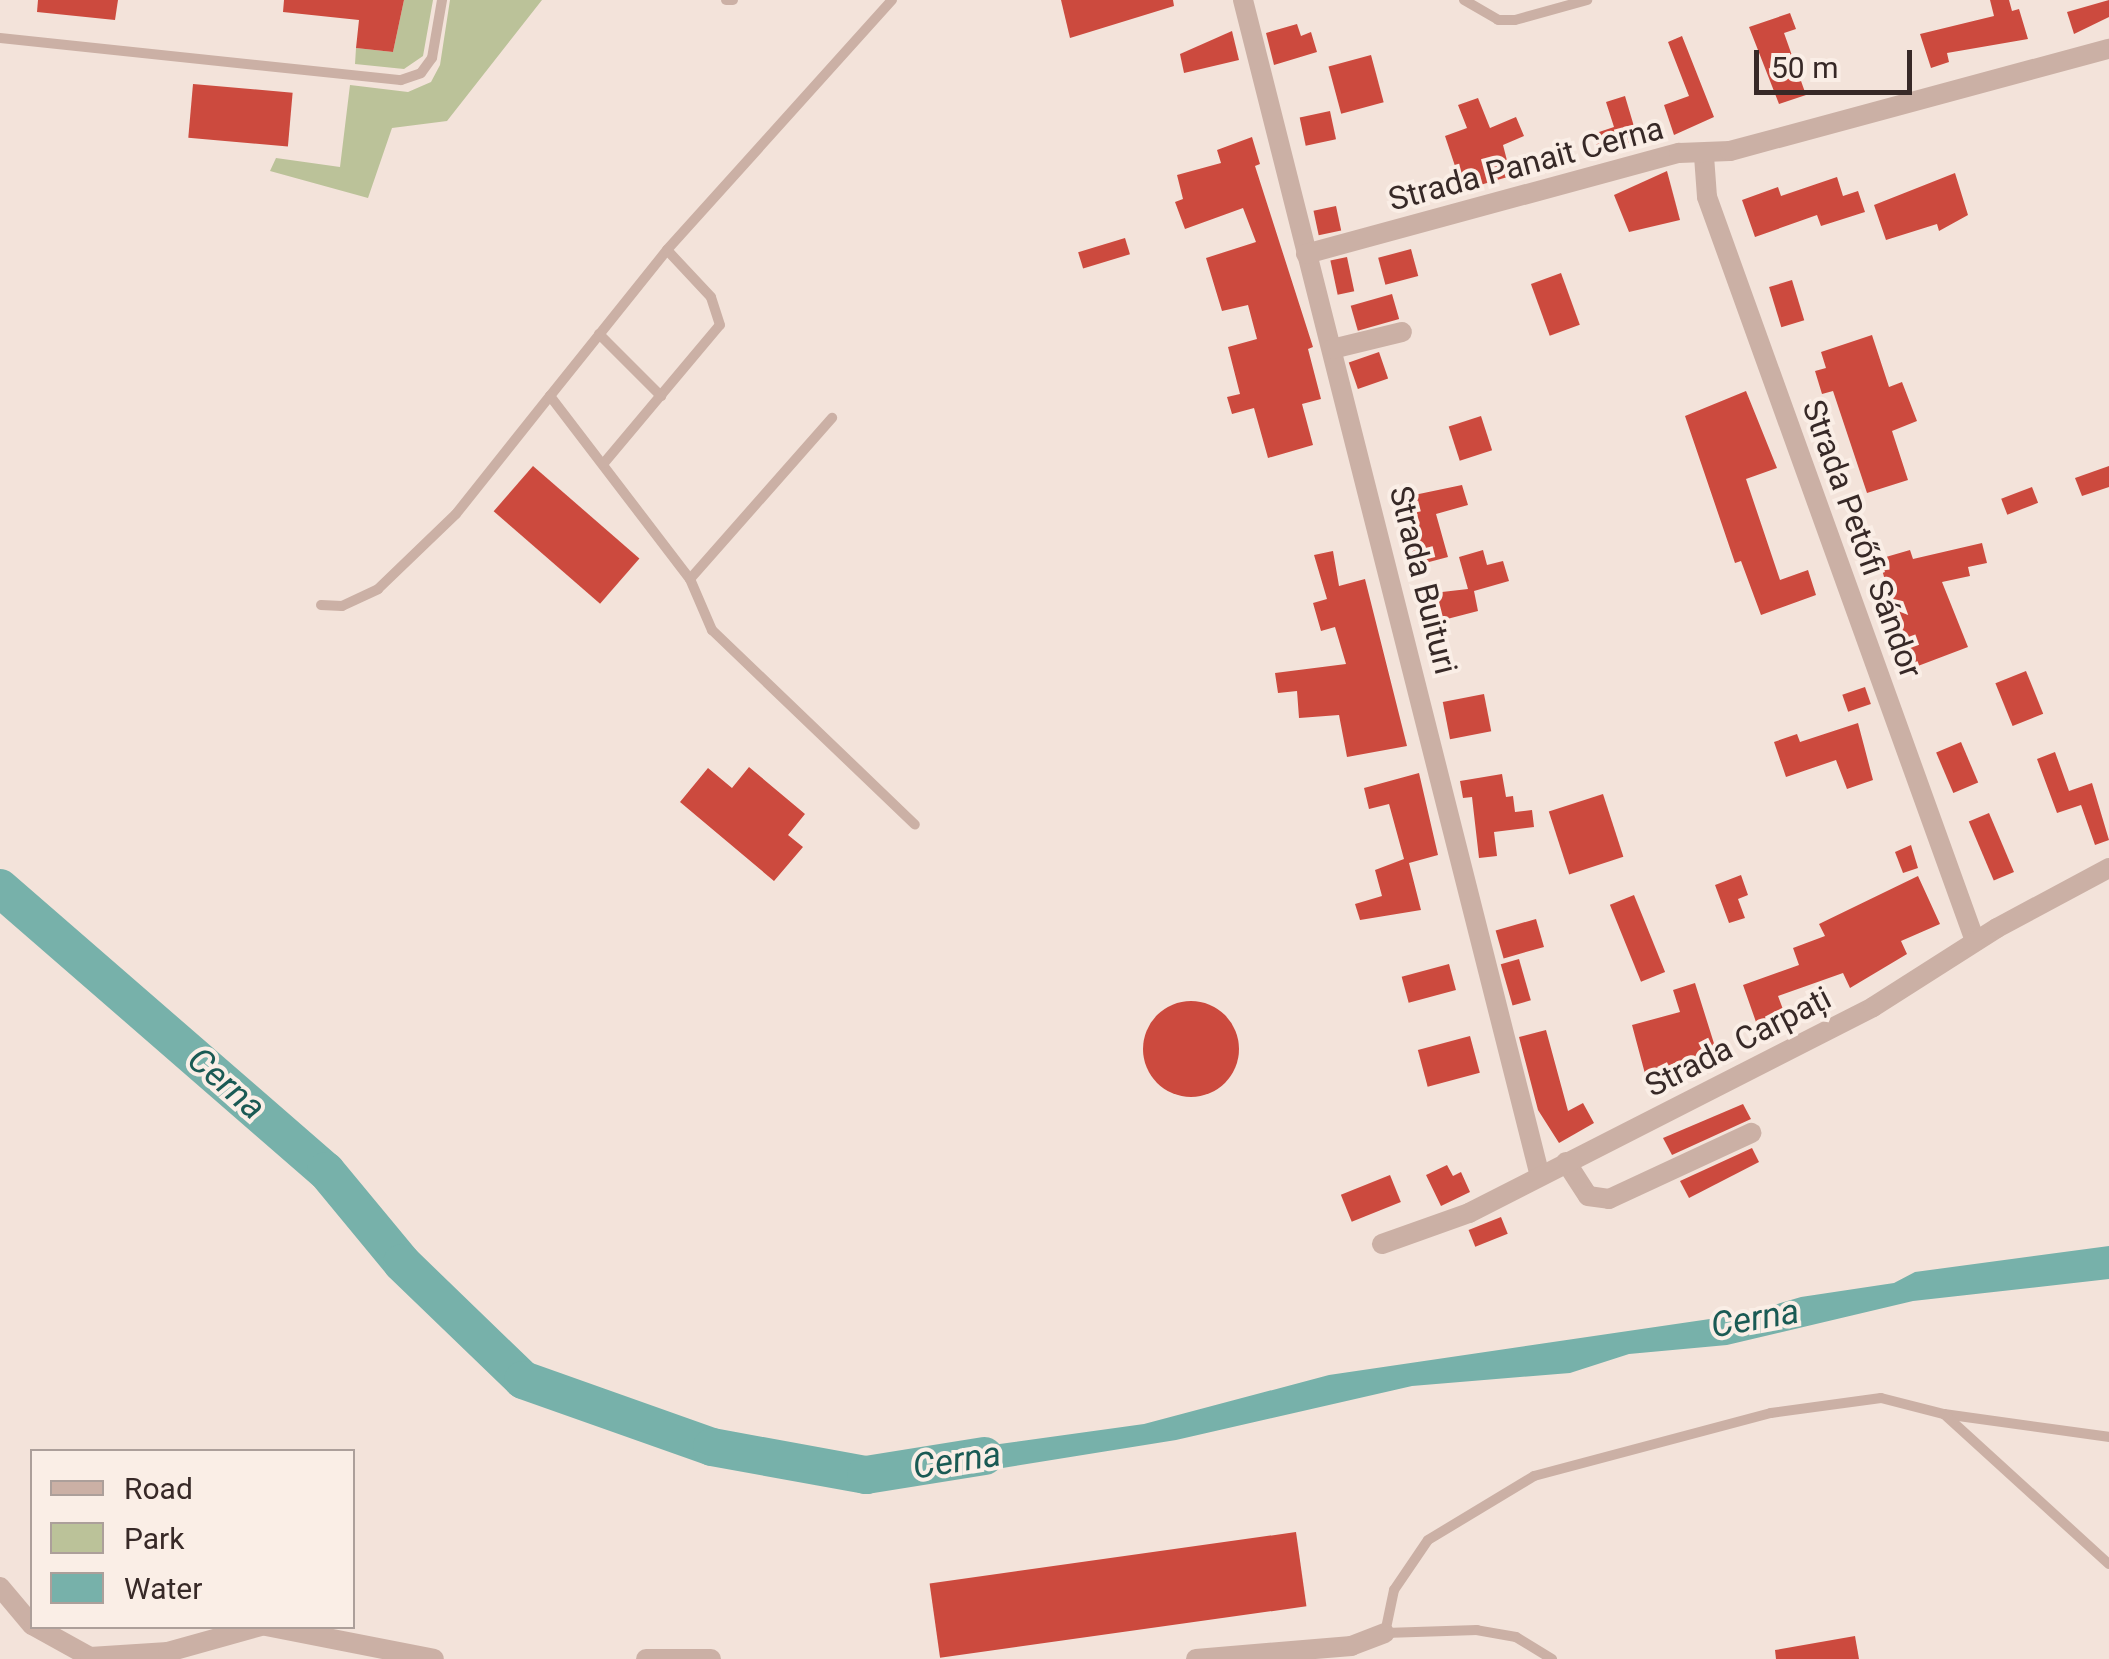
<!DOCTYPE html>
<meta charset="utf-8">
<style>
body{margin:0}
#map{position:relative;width:2109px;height:1659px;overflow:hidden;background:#f3e3da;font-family:Roboto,sans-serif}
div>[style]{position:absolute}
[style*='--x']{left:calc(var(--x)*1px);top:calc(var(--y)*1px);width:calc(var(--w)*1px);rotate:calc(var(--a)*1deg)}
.green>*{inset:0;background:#bbc299}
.water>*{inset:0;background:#77b1aa}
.river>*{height:38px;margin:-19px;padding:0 19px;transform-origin:19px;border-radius:19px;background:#77b1aa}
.building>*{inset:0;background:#cc4a3e;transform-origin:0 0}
.round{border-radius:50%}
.service>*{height:10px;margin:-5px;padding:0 5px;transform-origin:5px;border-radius:5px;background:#cbb0a5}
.minor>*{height:20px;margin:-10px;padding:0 10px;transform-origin:10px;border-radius:10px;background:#cbb0a5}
span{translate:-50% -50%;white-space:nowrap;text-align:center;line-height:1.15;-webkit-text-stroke:8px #faeee6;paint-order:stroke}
.street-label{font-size:32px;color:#372927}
.water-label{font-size:35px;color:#1a5a54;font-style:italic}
.legend{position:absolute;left:30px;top:1449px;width:325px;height:180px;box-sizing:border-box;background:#faeee6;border:2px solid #ac9f9a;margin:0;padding:12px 18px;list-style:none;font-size:30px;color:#372927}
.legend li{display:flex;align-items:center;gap:20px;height:50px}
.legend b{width:50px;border:2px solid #ac9f9a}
.scale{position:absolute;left:1754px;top:50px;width:158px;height:45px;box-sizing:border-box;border:5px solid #372927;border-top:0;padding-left:12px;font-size:30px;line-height:35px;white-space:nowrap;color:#372927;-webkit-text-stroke:8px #faeee6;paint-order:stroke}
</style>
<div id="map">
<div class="green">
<i style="clip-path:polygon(404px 0,433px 0,423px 56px,404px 69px,355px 64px,356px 48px,393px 52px)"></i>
<i style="clip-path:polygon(450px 0,542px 0,447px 121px,392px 128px,368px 198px,270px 171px,276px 158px,340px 167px,350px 85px,408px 92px,431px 82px,440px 65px)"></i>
</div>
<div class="water">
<i style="clip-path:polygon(2109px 1246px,2109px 1279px,1913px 1301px,1727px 1345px,1629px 1354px,1570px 1373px,1412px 1386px,1176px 1440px,934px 1479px,934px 1453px,1144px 1424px,1329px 1375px,1744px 1314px,1801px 1297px,1894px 1283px,1915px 1272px)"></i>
</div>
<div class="river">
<i style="--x:0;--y:888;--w:432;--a:41"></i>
<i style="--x:326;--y:1171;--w:119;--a:50.4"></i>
<i style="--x:402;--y:1263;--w:168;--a:44"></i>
<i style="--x:523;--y:1380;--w:201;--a:19.5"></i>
<i style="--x:712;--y:1447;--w:157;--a:10.3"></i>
<i style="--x:866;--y:1475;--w:120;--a:-9.1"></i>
</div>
<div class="building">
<i style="clip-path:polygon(38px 0,118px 0,115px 20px,37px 12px)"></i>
<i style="clip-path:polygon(284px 0,404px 0,393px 52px,356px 48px,359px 20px,283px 12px)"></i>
<i style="clip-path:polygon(1061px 0,1173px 0,1174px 6px,1070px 38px)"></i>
<i style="clip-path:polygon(1990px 0,2009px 0,2012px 11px,2019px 9px,2028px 39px,1947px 53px,1949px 62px,1931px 68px,1920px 34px,1994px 16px)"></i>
<i style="clip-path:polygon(2109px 0,2109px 17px,2074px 34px,2067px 12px)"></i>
<i style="clip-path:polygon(1790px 13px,1796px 29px,1784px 33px,1806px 95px,1779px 104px,1749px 27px)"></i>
<i style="clip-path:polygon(1297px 24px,1301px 36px,1311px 32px,1317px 52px,1274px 65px,1266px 33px)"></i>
<i style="clip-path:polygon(1232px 31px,1239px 60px,1184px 73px,1180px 54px)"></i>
<i style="clip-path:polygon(1682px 36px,1714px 117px,1674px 135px,1664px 105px,1689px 96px,1668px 42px)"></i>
<i style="left:1371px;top:55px;width:49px;height:44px;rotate:75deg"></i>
<i style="left:193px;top:84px;width:100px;height:54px;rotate:5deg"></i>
<i style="clip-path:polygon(1625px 96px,1638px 140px,1599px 153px,1593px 134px,1614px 127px,1606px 102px)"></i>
<i style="clip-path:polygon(1478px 98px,1490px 128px,1516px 117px,1524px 136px,1503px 145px,1511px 176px,1463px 190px,1445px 136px,1467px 128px,1458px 105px)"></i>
<i style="left:1330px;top:111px;width:29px;height:31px;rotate:78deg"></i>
<i style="clip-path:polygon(1252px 137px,1260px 164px,1255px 166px,1313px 347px,1308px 349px,1321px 399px,1302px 404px,1313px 445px,1268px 458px,1254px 408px,1232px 414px,1227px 397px,1240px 394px,1228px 347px,1257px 339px,1248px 305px,1222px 311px,1206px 258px,1256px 242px,1243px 208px,1185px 229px,1175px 202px,1183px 199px,1177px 175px,1221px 163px,1217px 150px)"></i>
<i style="clip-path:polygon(1667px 171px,1680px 220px,1629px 232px,1614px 195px)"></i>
<i style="clip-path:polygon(1955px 173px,1968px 215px,1939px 231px,1937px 224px,1886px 240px,1874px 205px)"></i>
<i style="clip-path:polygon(1837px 177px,1843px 196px,1858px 191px,1865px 212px,1821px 226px,1817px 215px,1755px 237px,1742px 200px,1778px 187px,1781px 196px)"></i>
<i style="left:1336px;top:206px;width:25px;height:23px;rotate:78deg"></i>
<i style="left:1125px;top:238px;width:17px;height:49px;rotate:73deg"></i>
<i style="left:1411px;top:249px;width:28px;height:34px;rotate:75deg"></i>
<i style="left:1347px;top:257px;width:35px;height:17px;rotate:78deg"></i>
<i style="left:1561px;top:273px;width:55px;height:32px;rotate:70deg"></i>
<i style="left:1792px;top:280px;width:42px;height:24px;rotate:73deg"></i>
<i style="left:1392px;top:294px;width:26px;height:43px;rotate:74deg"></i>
<i style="clip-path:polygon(1872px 335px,1889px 387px,1902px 382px,1917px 421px,1892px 431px,1908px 480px,1867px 493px,1833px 391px,1822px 394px,1815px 371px,1826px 368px,1821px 352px)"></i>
<i style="left:1379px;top:352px;width:28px;height:32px;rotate:71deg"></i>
<i style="clip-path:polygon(1746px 391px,1777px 468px,1746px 479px,1780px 580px,1808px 570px,1816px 595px,1761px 615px,1741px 561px,1735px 563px,1685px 416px)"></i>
<i style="left:1481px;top:416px;width:36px;height:34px;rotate:72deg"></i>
<i style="left:533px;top:466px;width:141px;height:60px;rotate:41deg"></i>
<i style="clip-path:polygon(2109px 466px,2109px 487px,2082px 496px,2075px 478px)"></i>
<i style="clip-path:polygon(1462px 485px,1468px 505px,1436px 514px,1448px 557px,1414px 566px,1395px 499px)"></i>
<i style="left:2032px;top:487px;width:17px;height:33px;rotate:69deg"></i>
<i style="clip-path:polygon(1982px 543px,1987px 563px,1968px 567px,1970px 576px,1942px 582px,1968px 647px,1910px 669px,1879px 559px,1910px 550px,1913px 559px)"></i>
<i style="clip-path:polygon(1483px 550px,1487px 565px,1503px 561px,1509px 581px,1474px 591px,1478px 611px,1424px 625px,1416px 595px,1468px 589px,1459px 557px)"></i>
<i style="clip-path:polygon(1333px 551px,1339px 586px,1365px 579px,1407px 746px,1347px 757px,1339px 715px,1299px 718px,1297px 691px,1278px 693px,1275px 673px,1346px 664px,1335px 627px,1321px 631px,1313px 603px,1327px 599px,1314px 555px)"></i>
<i style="left:2026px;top:671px;width:46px;height:33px;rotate:68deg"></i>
<i style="left:1865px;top:687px;width:18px;height:24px;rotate:71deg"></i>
<i style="left:1484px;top:694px;width:38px;height:42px;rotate:79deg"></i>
<i style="clip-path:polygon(1858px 723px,1873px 780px,1847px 789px,1836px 760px,1786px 777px,1774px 742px,1797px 734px,1800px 742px)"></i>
<i style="left:1961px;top:742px;width:44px;height:27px;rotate:67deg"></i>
<i style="clip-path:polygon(2055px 752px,2069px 791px,2092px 783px,2109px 840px,2095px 845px,2081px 805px,2057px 813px,2037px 759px)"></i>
<i style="clip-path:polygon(749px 767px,805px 814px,788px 835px,803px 847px,774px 881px,680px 802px,708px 768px,732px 788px)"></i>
<i style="clip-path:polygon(1419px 773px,1438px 855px,1409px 863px,1421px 910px,1360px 920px,1355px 904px,1382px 896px,1375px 870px,1404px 859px,1389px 804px,1369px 809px,1364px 788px)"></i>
<i style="clip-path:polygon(1502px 774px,1506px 797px,1513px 796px,1515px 812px,1532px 810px,1534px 827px,1494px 832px,1497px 856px,1479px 858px,1472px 797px,1463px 798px,1460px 781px)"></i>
<i style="left:1603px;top:794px;width:66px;height:57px;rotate:72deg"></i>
<i style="left:1989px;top:813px;width:64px;height:22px;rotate:67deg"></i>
<i style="clip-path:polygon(1911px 845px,1918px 868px,1903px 873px,1895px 852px)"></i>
<i style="clip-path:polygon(1741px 875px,1748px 895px,1738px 899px,1745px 918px,1729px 923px,1715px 885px)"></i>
<i style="clip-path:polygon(1918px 876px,1940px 924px,1901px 941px,1907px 954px,1850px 988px,1843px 973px,1778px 996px,1784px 1012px,1756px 1022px,1743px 985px,1799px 965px,1793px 948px,1825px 936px,1819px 924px)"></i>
<i style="left:1634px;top:895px;width:83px;height:26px;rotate:68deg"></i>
<i style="left:1536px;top:919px;width:29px;height:42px;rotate:74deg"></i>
<i style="left:1519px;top:959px;width:43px;height:19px;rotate:74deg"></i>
<i style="left:1449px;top:964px;width:27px;height:49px;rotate:75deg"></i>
<i style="clip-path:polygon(1695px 983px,1717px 1053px,1666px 1069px,1669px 1079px,1648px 1085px,1632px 1025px,1680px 1012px,1673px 990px)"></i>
<i class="round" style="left:1143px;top:1001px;width:96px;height:96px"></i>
<i style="clip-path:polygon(1546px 1030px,1568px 1111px,1583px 1103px,1594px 1123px,1559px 1143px,1538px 1110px,1519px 1037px)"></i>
<i style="left:1470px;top:1036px;width:38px;height:54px;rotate:75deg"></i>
<i style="clip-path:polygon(1743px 1104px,1751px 1119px,1672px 1155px,1663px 1138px)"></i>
<i style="clip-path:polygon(1752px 1148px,1759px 1162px,1689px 1198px,1680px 1181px)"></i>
<i style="clip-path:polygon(1447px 1165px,1453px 1176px,1461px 1172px,1470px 1192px,1441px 1206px,1426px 1175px)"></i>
<i style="left:1390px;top:1175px;width:29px;height:53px;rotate:68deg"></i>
<i style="left:1501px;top:1217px;width:18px;height:35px;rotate:68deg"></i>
<i style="left:1296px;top:1532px;width:75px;height:370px;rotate:82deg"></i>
<i style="clip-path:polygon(1855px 1636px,1859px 1659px,1776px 1659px,1775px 1650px)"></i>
</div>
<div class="service">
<i style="--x:726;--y:0;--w:7;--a:0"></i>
<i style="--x:892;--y:0;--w:336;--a:132"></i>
<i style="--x:667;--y:250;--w:187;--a:128.7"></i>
<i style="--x:550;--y:396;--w:230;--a:52.6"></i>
<i style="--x:690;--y:579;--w:56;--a:66.7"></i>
<i style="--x:712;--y:630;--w:281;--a:43.8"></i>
<i style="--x:1464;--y:0;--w:39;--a:30"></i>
<i style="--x:1498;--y:20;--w:17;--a:0"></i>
<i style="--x:1515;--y:20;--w:75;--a:-15.5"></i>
<i style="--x:0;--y:38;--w:403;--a:6"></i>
<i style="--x:401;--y:80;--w:21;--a:-19"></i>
<i style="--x:421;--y:73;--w:19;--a:-54"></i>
<i style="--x:432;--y:58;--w:59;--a:-80.2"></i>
<i style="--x:599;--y:334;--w:88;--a:45"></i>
<i style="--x:604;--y:463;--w:180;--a:-50"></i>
<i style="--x:720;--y:325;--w:29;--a:-108"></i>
<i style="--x:711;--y:297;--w:64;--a:-133.1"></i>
<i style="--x:690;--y:579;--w:215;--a:-48.6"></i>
<i style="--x:321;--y:605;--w:21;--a:3"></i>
<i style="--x:342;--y:606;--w:40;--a:-25"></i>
<i style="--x:378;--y:589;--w:108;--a:-43.9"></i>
<i style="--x:456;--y:514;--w:151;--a:-51.5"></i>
<i style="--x:1944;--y:1414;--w:167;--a:7.9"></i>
<i style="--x:1552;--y:1659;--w:42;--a:-148.6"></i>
<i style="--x:1516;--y:1637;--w:40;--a:-170"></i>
<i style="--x:1477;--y:1630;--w:92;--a:178.1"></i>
<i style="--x:1385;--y:1633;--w:44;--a:-78.2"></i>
<i style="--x:1394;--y:1590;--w:60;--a:-55.8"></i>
<i style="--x:1428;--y:1540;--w:124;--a:-31.1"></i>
<i style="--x:1534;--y:1476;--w:245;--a:-14.9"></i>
<i style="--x:1771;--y:1413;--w:111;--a:-7.8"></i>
<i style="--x:1881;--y:1398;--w:65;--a:14.3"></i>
<i style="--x:1944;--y:1414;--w:223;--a:42.3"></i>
</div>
<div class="minor">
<i style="--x:1243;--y:0;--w:1213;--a:75.83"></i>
<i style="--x:1704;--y:156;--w:41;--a:85.8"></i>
<i style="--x:1707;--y:197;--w:791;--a:70.19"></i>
<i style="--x:1306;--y:254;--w:386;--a:-15.2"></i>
<i style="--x:1679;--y:153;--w:51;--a:-2.2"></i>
<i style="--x:1730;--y:151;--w:392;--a:-15.1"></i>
<i style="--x:1332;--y:349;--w:72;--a:-13.7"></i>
<i style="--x:1566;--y:1162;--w:40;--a:57.1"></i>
<i style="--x:1588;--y:1196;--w:21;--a:8"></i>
<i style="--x:1609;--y:1199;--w:157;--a:-24.9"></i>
<i style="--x:1382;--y:1244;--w:92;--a:-19.6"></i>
<i style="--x:1469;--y:1213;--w:453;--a:-27"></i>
<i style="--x:1873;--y:1007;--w:147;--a:-32.5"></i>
<i style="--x:1997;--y:928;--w:127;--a:-28.2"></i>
<i style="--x:0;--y:1587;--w:50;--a:49.9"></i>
<i style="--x:34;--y:1626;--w:64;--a:29"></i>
<i style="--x:90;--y:1657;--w:78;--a:-3.7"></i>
<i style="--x:168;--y:1652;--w:97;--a:-15.6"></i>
<i style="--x:266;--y:1626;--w:171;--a:11.1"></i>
<i style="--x:646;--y:1659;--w:65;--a:0"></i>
<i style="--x:1196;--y:1659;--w:156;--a:-4.8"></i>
<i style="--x:1351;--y:1646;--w:36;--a:-21"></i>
</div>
<div class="street-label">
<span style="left:1526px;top:164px;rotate:-15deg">Strada Panait Cerna</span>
<span style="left:1862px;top:539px;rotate:70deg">Strada Petőfi Sándor</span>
<span style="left:1423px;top:580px;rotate:76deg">Strada Buituri</span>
<span style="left:1738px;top:1042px;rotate:-27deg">Strada Carpați</span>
</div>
<div class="water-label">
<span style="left:226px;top:1084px;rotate:41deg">Cerna</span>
<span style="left:1755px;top:1319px;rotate:-10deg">Cerna</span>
<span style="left:957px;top:1461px;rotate:-9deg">Cerna</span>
</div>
<ul class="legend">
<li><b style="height:12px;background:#cbb0a5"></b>Road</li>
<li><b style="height:28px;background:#bbc299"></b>Park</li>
<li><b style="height:28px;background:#77b1aa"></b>Water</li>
</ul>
<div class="scale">50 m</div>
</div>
